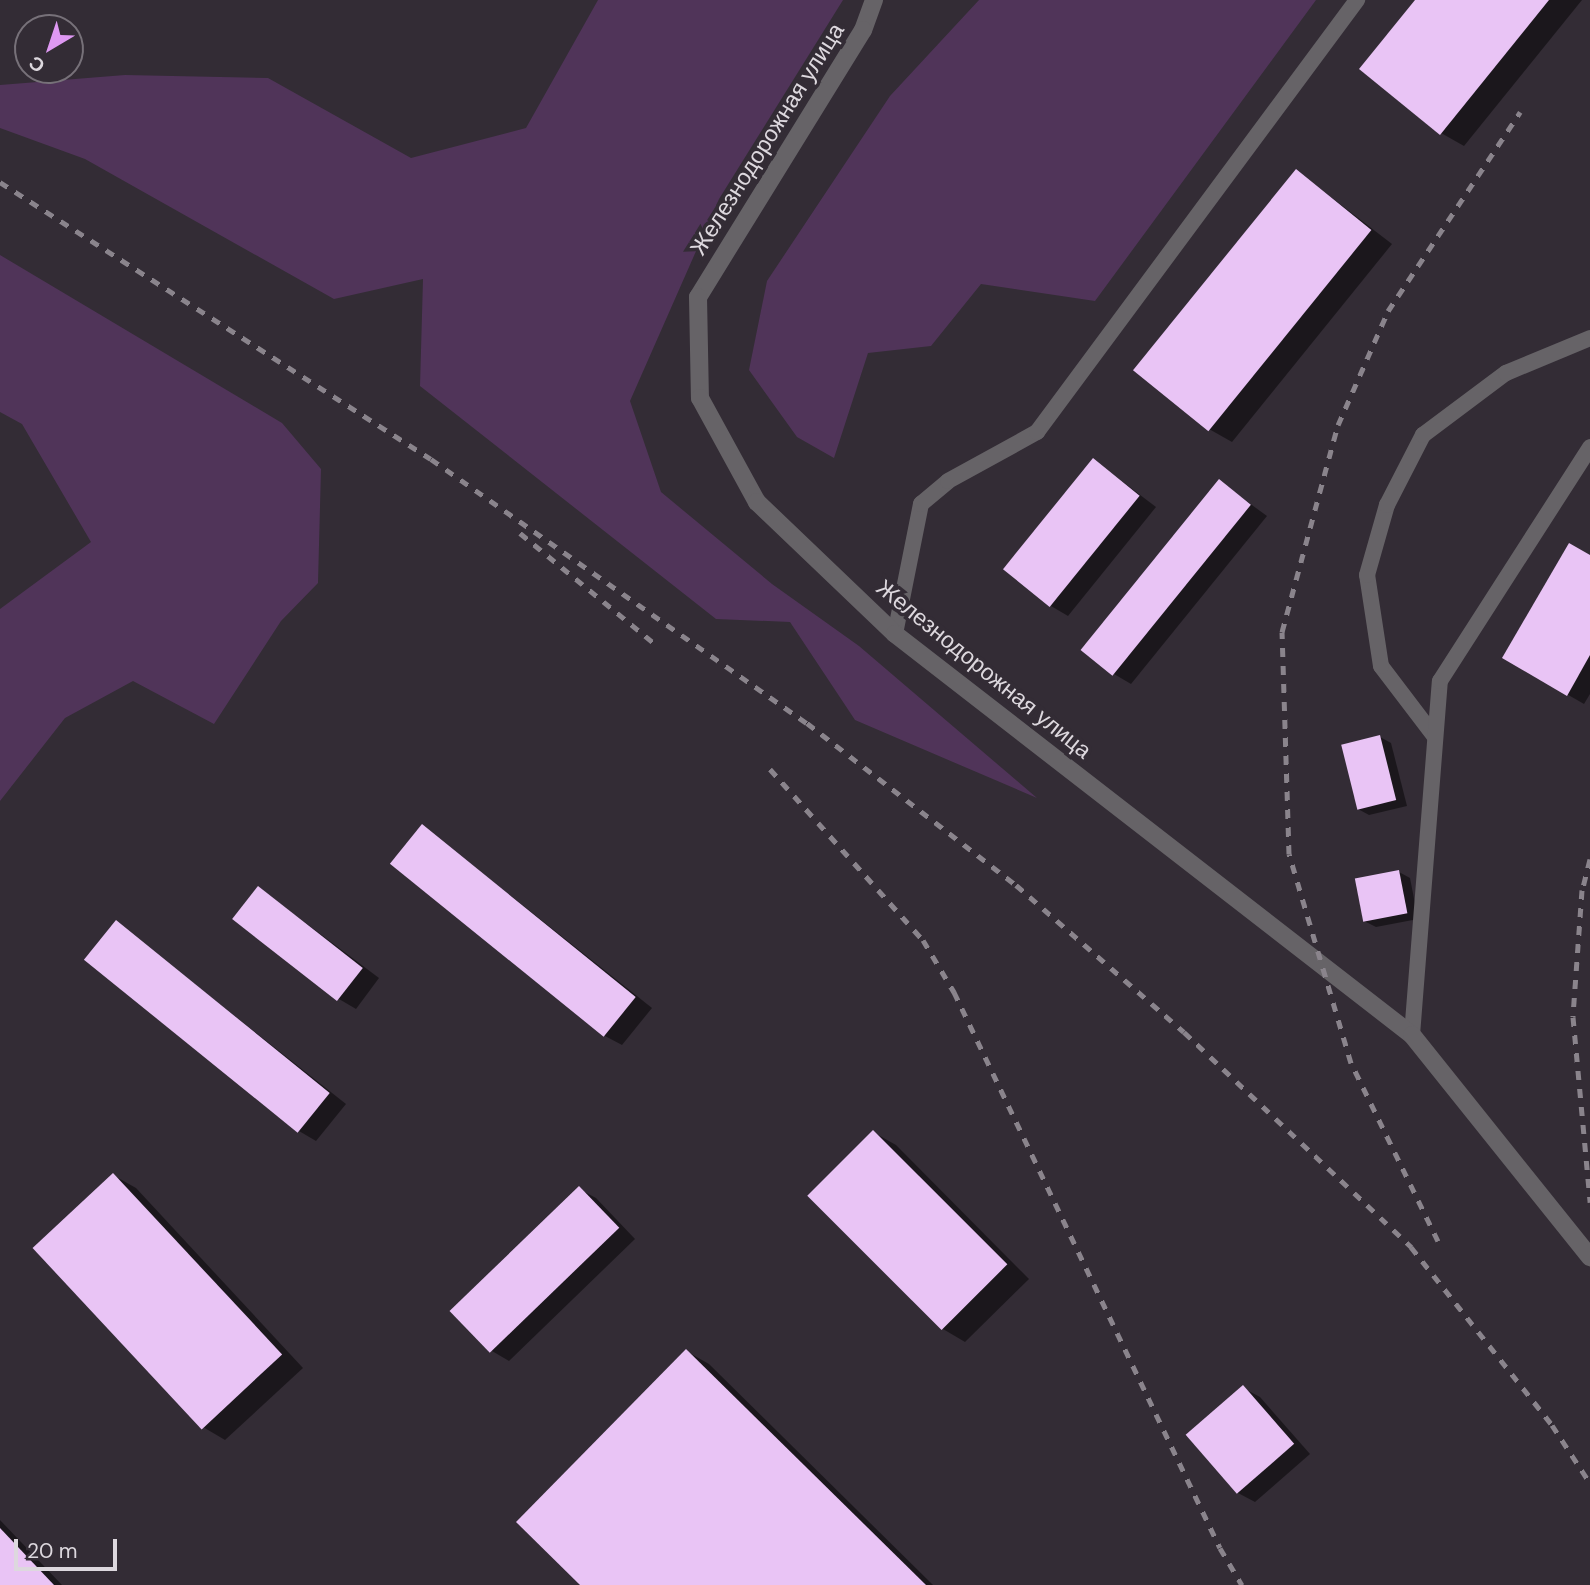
<!DOCTYPE html>
<meta charset="utf-8">
<style>
body{margin:0}
#map{position:relative;width:1590px;height:1585px;overflow:hidden;background:#332c35;font-family:"DM Sans",sans-serif}
div>[style]{position:absolute}
[style*='--x']{left:calc(var(--x)*1px);top:calc(var(--y)*1px);width:calc(var(--w)*1px);rotate:calc(var(--a)*1deg)}
.green>*{inset:0;background:#503459}
.shadow>*{inset:0;background:#0007}
.building>*{inset:0;background:#e9c4f5;transform-origin:0 0}
.lane>*{height:16px;margin:-8px;padding:0 8px;transform-origin:8px;border-radius:8px;background:#666367}
.street>*{height:18px;margin:-9px;padding:0 9px;transform-origin:9px;border-radius:9px;background:#666367}
.rail>*{height:5px;margin-top:-2.5px;transform-origin:0;background:repeating-linear-gradient(90deg,#8a848c 0 9px,transparent 0 18px)}
span{translate:-50% -50%;white-space:nowrap;text-align:center;line-height:1.15;-webkit-text-stroke:7px #332c35;paint-order:stroke}
.street-label{font-size:23px;color:#ddd8de}
.north{position:absolute;left:14px;top:14px;width:70px;height:70px;box-sizing:border-box;background:#332c35;border:2px solid #777179;border-radius:50%;rotate:219deg;font-size:19px;font-weight:700;line-height:28px;text-align:center;color:#ddd8de}
.north::after{content:'';display:block;margin:auto;width:24px;height:32px;background:#de98f2;clip-path:polygon(50% 0,100% 100%,50% 72%,0 100%)}
.scale{position:absolute;left:14px;top:1539px;width:103px;height:32px;box-sizing:border-box;border:4px solid #ddd8de;border-top:0;padding-left:9px;font-size:21px;line-height:24px;white-space:nowrap;color:#ddd8de;-webkit-text-stroke:5px #332c35;paint-order:stroke}
</style>
<div id="map">
<div class="green">
<i style="clip-path:polygon(598px 0,843px 0,719px 199px,630px 401px,661px 492px,772px 584px,859px 646px,1037px 798px,855px 720px,790px 622px,716px 619px,420px 386px,423px 279px,334px 299px,85px 159px,0 128px,0 85px,125px 75px,268px 78px,411px 158px,526px 128px)"></i>
<i style="clip-path:polygon(979px 0,1316px 0,1095px 301px,981px 284px,931px 346px,868px 353px,834px 458px,797px 437px,749px 370px,767px 281px,890px 96px)"></i>
<i style="clip-path:polygon(0 255px,282px 423px,321px 469px,318px 583px,281px 621px,214px 724px,133px 681px,65px 718px,0 801px,0 609px,91px 542px,22px 424px,0 412px)"></i>
</div>
<div class="shadow">
<i style="clip-path:polygon(1417px 0,1582px 0,1464px 146px,1441px 133px)"></i>
<i style="clip-path:polygon(1297px 171px,1392px 244px,1232px 442px,1209px 429px)"></i>
<i style="clip-path:polygon(1094px 460px,1156px 507px,1068px 616px,1051px 606px)"></i>
<i style="clip-path:polygon(1219px 481px,1267px 516px,1131px 684px,1114px 674px)"></i>
<i style="clip-path:polygon(1590px 557px,1590px 694px,1584px 704px,1504px 658px)"></i>
<i style="clip-path:polygon(1380px 737px,1391px 743px,1407px 806px,1369px 815px,1358px 809px)"></i>
<i style="clip-path:polygon(423px 826px,652px 1008px,622px 1045px,605px 1036px)"></i>
<i style="clip-path:polygon(1399px 872px,1410px 878px,1418px 919px,1376px 927px,1364px 921px)"></i>
<i style="clip-path:polygon(259px 888px,379px 978px,356px 1009px,339px 999px)"></i>
<i style="clip-path:polygon(117px 923px,346px 1104px,316px 1141px,299px 1131px)"></i>
<i style="clip-path:polygon(873px 1132px,896px 1145px,1029px 1279px,965px 1342px,943px 1329px,810px 1195px)"></i>
<i style="clip-path:polygon(113px 1175px,136px 1188px,303px 1368px,225px 1440px,203px 1427px)"></i>
<i style="clip-path:polygon(579px 1189px,596px 1198px,635px 1239px,509px 1361px,492px 1351px)"></i>
<i style="clip-path:polygon(686px 1351px,709px 1364px,933px 1585px,583px 1585px)"></i>
<i style="clip-path:polygon(1243px 1388px,1260px 1397px,1310px 1454px,1255px 1502px,1238px 1493px)"></i>
<i style="clip-path:polygon(0 1520px,62px 1585px,0 1585px)"></i>
</div>
<div class="building">
<i style="clip-path:polygon(1415px 0,1549px 0,1440px 135px,1359px 69px)"></i>
<i style="left:1296px;top:169px;width:97px;height:259px;rotate:39deg"></i>
<i style="left:1093px;top:458px;width:60px;height:143px;rotate:39deg"></i>
<i style="left:1219px;top:479px;width:41px;height:220px;rotate:39deg"></i>
<i style="clip-path:polygon(1569px 543px,1590px 555px,1590px 655px,1567px 696px,1502px 658px)"></i>
<i style="left:1380px;top:735px;width:67px;height:40px;rotate:76deg"></i>
<i style="left:422px;top:824px;width:275px;height:51px;rotate:39deg"></i>
<i style="left:1399px;top:870px;width:44px;height:45px;rotate:79deg"></i>
<i style="left:258px;top:886px;width:133px;height:42px;rotate:38deg"></i>
<i style="left:116px;top:920px;width:275px;height:51px;rotate:39deg"></i>
<i style="left:873px;top:1130px;width:190px;height:93px;rotate:45deg"></i>
<i style="left:113px;top:1173px;width:248px;height:110px;rotate:47deg"></i>
<i style="left:579px;top:1186px;width:58px;height:180px;rotate:46deg"></i>
<i style="clip-path:polygon(686px 1349px,926px 1585px,580px 1585px,516px 1522px)"></i>
<i style="left:1243px;top:1385px;width:78px;height:76px;rotate:49deg"></i>
<i style="clip-path:polygon(0 1528px,54px 1585px,0 1585px)"></i>
</div>
<div class="lane">
<i style="--x:895;--y:634;--w:133;--a:-78.7"></i>
<i style="--x:921;--y:504;--w:35;--a:-40"></i>
<i style="--x:948;--y:481;--w:102;--a:-28.8"></i>
<i style="--x:1037;--y:432;--w:538;--a:-53.47"></i>
<i style="--x:1435;--y:737;--w:89;--a:-127.3"></i>
<i style="--x:1381;--y:666;--w:92;--a:-98.7"></i>
<i style="--x:1367;--y:575;--w:73;--a:-74.1"></i>
<i style="--x:1387;--y:505;--w:79;--a:-62.8"></i>
<i style="--x:1423;--y:435;--w:104;--a:-36.8"></i>
<i style="--x:1506;--y:373;--w:91;--a:-22.6"></i>
<i style="--x:1412;--y:1035;--w:355;--a:-85.5"></i>
<i style="--x:1440;--y:681;--w:278;--a:-57.3"></i>
</div>
<div class="street">
<i style="--x:874;--y:0;--w:32;--a:110"></i>
<i style="--x:863;--y:30;--w:314;--a:121.7"></i>
<i style="--x:698;--y:297;--w:101;--a:88.9"></i>
<i style="--x:700;--y:398;--w:119;--a:61.3"></i>
<i style="--x:757;--y:502;--w:191;--a:43.7"></i>
<i style="--x:895;--y:634;--w:654;--a:37.8"></i>
<i style="--x:1412;--y:1035;--w:285;--a:51.3"></i>
</div>
<div class="rail">
<i style="--x:0;--y:182;--w:512;--a:32.73"></i>
<i style="--x:431;--y:459;--w:459;--a:35.1"></i>
<i style="--x:807;--y:723;--w:264;--a:37.8"></i>
<i style="--x:1016;--y:885;--w:223;--a:41.2"></i>
<i style="--x:1184;--y:1032;--w:313;--a:43.4"></i>
<i style="--x:1411;--y:1247;--w:227;--a:51.6"></i>
<i style="--x:1552;--y:1425;--w:69;--a:56.8"></i>
<i style="--x:520;--y:533;--w:173;--a:39.4"></i>
<i style="--x:770;--y:769;--w:229;--a:48.2"></i>
<i style="--x:923;--y:940;--w:61;--a:59.2"></i>
<i style="--x:954;--y:992;--w:616;--a:64.43"></i>
<i style="--x:1220;--y:1548;--w:43;--a:59.3"></i>
<i style="--x:1590;--y:859;--w:32;--a:104"></i>
<i style="--x:1582;--y:890;--w:127;--a:94.1"></i>
<i style="--x:1573;--y:1017;--w:186;--a:84.7"></i>
<i style="--x:1438;--y:1241;--w:198;--a:-116"></i>
<i style="--x:1351;--y:1063;--w:218;--a:-106.5"></i>
<i style="--x:1289;--y:854;--w:222;--a:-91.8"></i>
<i style="--x:1282;--y:632;--w:214;--a:-74.9"></i>
<i style="--x:1338;--y:425;--w:124;--a:-66.3"></i>
<i style="--x:1388;--y:311;--w:239;--a:-56.4"></i>
</div>
<div class="street-label">
<span style="left:767px;top:139px;rotate:-58deg">Железнодорожная улица</span>
<span style="left:984px;top:669px;rotate:39deg">Железнодорожная улица</span>
</div>
<div class="north">С</div>
<div class="scale">20 m</div>
</div>
